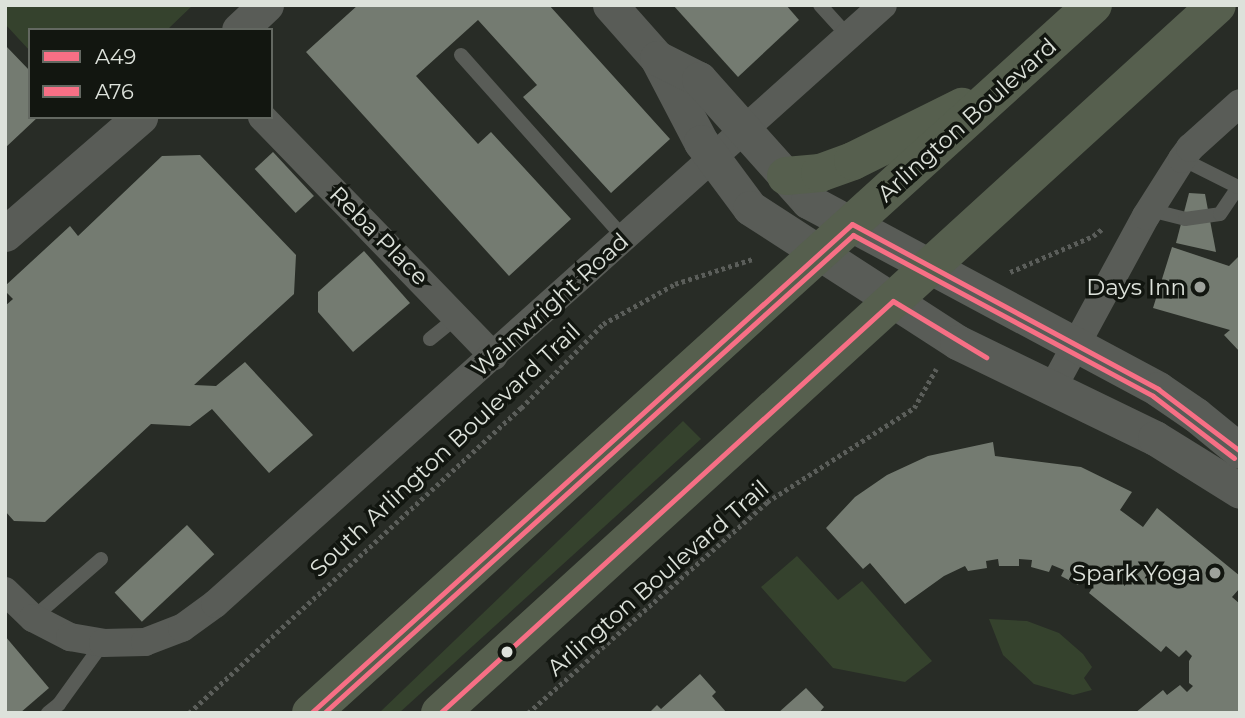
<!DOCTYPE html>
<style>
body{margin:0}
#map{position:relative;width:1245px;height:718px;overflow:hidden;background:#282c26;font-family:Montserrat,sans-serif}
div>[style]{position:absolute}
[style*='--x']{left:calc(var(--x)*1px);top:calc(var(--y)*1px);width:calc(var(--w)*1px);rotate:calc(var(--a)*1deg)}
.green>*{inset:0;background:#35422d}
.building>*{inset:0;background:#747b71;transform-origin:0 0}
.path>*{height:4.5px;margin-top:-2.25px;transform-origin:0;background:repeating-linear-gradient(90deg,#5b5e5a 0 3.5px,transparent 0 7px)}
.service>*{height:14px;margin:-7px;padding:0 7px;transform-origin:7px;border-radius:7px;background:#595c57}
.minor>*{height:28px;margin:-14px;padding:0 14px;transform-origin:14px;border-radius:14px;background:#595c57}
.tertiary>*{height:35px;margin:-17.5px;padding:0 17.5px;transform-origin:17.5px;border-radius:17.5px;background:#595c57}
.trunk>*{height:38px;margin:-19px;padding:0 19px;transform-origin:19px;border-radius:19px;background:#565f4e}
.bus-1>*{height:5px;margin:-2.5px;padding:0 2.5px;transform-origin:2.5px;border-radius:2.5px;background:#f76f85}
.bus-2>*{height:5px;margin:-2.5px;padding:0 2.5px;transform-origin:2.5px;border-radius:2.5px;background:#f76f85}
.dots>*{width:19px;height:19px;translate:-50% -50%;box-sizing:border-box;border:4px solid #121610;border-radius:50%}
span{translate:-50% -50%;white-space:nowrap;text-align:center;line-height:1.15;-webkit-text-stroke:7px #121610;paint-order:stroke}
.street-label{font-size:23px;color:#dde2db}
.poi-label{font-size:23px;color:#dde2db}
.right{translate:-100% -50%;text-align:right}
.frame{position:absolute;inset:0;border:7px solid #dde2db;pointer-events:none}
.legend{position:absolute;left:28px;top:28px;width:245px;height:91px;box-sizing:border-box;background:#121610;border:2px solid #636861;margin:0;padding:9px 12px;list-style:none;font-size:21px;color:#dde2db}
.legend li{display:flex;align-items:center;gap:14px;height:35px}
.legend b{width:35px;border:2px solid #636861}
</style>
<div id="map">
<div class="green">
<i style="clip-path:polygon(5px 5px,193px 5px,167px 30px,30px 30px,30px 51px,5px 24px)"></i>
<i style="clip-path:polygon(683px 421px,701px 439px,399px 713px,379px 713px)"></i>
<i style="clip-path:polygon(797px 556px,838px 600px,862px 581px,932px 661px,905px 682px,833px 668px,761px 587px)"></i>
<i style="clip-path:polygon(989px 619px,1027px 621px,1059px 633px,1083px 654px,1092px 667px,1084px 678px,1092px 690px,1073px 695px,1034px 684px,1003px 655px)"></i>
</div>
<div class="building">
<i style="clip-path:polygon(358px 5px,549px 5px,670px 139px,611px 193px,523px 97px,537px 85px,478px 20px,416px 76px,478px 144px,491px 132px,571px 219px,509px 276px,306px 52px)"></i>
<i style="clip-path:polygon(673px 5px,786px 5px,799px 20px,738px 77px)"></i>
<i style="clip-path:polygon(5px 45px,30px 71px,30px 117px,38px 117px,5px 148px)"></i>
<i style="left:273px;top:152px;width:60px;height:25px;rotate:47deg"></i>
<i style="clip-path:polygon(200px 155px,296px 255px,294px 294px,194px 385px,216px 386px,245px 362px,313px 435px,269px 473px,212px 409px,190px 426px,151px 424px,45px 522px,14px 521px,5px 511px,5px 306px,13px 299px,5px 291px,5px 286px,70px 226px,78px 236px,162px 156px)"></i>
<i style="clip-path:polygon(1189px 193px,1205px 194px,1216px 252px,1176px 243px)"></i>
<i style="clip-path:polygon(1172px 247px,1229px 266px,1240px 255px,1240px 352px,1224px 335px,1230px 330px,1153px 308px)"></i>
<i style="clip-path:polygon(364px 251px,410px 303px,353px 352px,318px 312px,318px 292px)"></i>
<i style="clip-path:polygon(993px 442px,995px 456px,1081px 467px,1132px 492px,1120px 510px,1143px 527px,1157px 508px,1240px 576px,1240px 588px,1232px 597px,1240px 604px,1240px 713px,1135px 713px,1163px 690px,1167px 695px,1180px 685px,1187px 692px,1193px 686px,1189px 683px,1189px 661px,1192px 656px,1186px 650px,1179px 657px,1166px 646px,1161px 652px,1089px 593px,1093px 587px,1081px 580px,1078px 585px,1061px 576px,1064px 570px,1052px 565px,1049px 572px,1031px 567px,1032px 560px,1019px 559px,1019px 566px,999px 566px,998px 559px,986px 561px,987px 568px,968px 571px,965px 566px,944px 576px,905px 604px,870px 563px,863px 569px,826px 528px,855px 497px,887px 475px,928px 456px)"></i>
<i style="left:187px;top:525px;width:40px;height:99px;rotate:47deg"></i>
<i style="clip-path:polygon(5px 636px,49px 688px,20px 713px,5px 713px)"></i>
<i style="clip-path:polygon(700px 674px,716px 692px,712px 696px,727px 713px,649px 713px,657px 705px,661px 709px)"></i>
<i style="clip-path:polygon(806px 688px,824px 707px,819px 713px,778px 713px)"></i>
</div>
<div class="path">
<i style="--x:1010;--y:272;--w:90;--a:-23.4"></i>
<i style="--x:1093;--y:236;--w:11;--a:-38"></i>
<i style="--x:189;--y:713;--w:451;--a:-42.6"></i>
<i style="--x:521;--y:408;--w:117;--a:-45.7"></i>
<i style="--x:603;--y:324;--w:82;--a:-29.1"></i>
<i style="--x:675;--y:284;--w:82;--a:-17.8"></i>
<i style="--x:528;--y:713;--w:319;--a:-41.4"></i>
<i style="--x:767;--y:502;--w:174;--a:-32.6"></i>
<i style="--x:914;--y:408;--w:45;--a:-60.6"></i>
</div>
<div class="service">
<i style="--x:820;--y:5;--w:42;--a:47.9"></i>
<i style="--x:461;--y:55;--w:245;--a:48.3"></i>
<i style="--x:1150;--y:210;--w:36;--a:14"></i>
<i style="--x:1185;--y:219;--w:35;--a:-8"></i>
<i style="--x:1220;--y:214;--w:32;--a:-56"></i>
<i style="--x:1238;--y:187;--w:63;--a:-153.4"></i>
<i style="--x:430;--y:339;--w:36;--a:-39"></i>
<i style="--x:33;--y:618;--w:90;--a:-40.9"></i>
<i style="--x:48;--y:713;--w:14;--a:-39"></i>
<i style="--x:59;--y:704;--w:75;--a:-54.2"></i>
</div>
<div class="minor">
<i style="--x:262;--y:117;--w:333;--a:45.9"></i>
<i style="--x:1052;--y:389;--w:197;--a:-61.5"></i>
<i style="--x:1146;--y:216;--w:67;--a:-57.7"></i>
<i style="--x:1182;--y:159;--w:14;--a:-54"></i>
<i style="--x:1190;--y:148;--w:67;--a:-42"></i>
<i style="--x:5;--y:591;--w:39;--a:44"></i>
<i style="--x:33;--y:618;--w:42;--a:27.2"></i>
<i style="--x:70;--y:637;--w:34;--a:10"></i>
<i style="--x:103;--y:643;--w:42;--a:-1.4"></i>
<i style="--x:145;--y:642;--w:40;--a:-21"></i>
<i style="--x:182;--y:628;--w:41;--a:-36"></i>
<i style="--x:215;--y:604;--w:897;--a:-41.88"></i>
</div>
<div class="tertiary">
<i style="--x:610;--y:5;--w:71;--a:48.4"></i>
<i style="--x:657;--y:58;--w:95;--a:62.4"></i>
<i style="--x:701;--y:142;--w:82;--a:53.4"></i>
<i style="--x:750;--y:208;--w:247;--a:32.9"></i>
<i style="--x:957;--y:342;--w:220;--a:25.9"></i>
<i style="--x:1155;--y:438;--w:100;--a:31.9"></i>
<i style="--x:239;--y:30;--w:37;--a:-43"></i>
<i style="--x:657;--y:58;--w:47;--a:26.6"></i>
<i style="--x:699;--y:79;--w:164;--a:48.2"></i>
<i style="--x:808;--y:201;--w:397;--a:28.2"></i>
<i style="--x:1158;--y:389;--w:46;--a:34.4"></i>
<i style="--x:1196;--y:415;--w:57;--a:39.3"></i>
<i style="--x:5;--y:234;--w:179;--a:-40.9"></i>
</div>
<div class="trunk">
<i style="--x:786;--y:176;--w:34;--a:-5"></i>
<i style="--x:820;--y:173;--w:35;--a:-20"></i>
<i style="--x:853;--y:161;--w:122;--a:-26.4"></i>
<i style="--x:311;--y:713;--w:1055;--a:-42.16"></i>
<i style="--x:440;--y:713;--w:1051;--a:-42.34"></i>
</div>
<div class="bus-1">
<i style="--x:311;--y:713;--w:729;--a:-42.11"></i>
<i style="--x:852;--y:224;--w:348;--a:28.3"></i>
<i style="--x:1158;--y:389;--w:103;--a:37.1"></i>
<i style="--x:440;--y:713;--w:612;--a:-42.29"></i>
<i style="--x:893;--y:301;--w:109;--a:31.1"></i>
</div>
<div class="bus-2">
<i style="--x:324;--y:713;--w:713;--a:-42.1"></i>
<i style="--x:853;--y:235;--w:340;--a:28.2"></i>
<i style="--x:1153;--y:396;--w:102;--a:37.4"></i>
</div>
<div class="dots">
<i style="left:1200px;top:287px;background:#9ea29c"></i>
<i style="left:1215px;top:573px;background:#9ea29c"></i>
<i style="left:507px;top:652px;background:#dde2db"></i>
</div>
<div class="street-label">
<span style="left:967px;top:120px;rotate:-42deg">Arlington Boulevard</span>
<span style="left:379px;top:236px;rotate:45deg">Reba Place</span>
<span style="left:550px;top:305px;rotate:-42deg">Wainwright Road</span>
<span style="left:445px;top:450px;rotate:-43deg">South Arlington Boulevard Trail</span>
<span style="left:658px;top:578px;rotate:-41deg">Arlington Boulevard Trail</span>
</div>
<div class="poi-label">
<span class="right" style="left:1186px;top:287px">Days Inn</span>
<span class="right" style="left:1201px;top:573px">Spark Yoga</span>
</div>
<div class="frame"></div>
<ul class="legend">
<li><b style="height:9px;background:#f76f85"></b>A49</li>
<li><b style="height:9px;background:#f76f85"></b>A76</li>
</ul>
</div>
